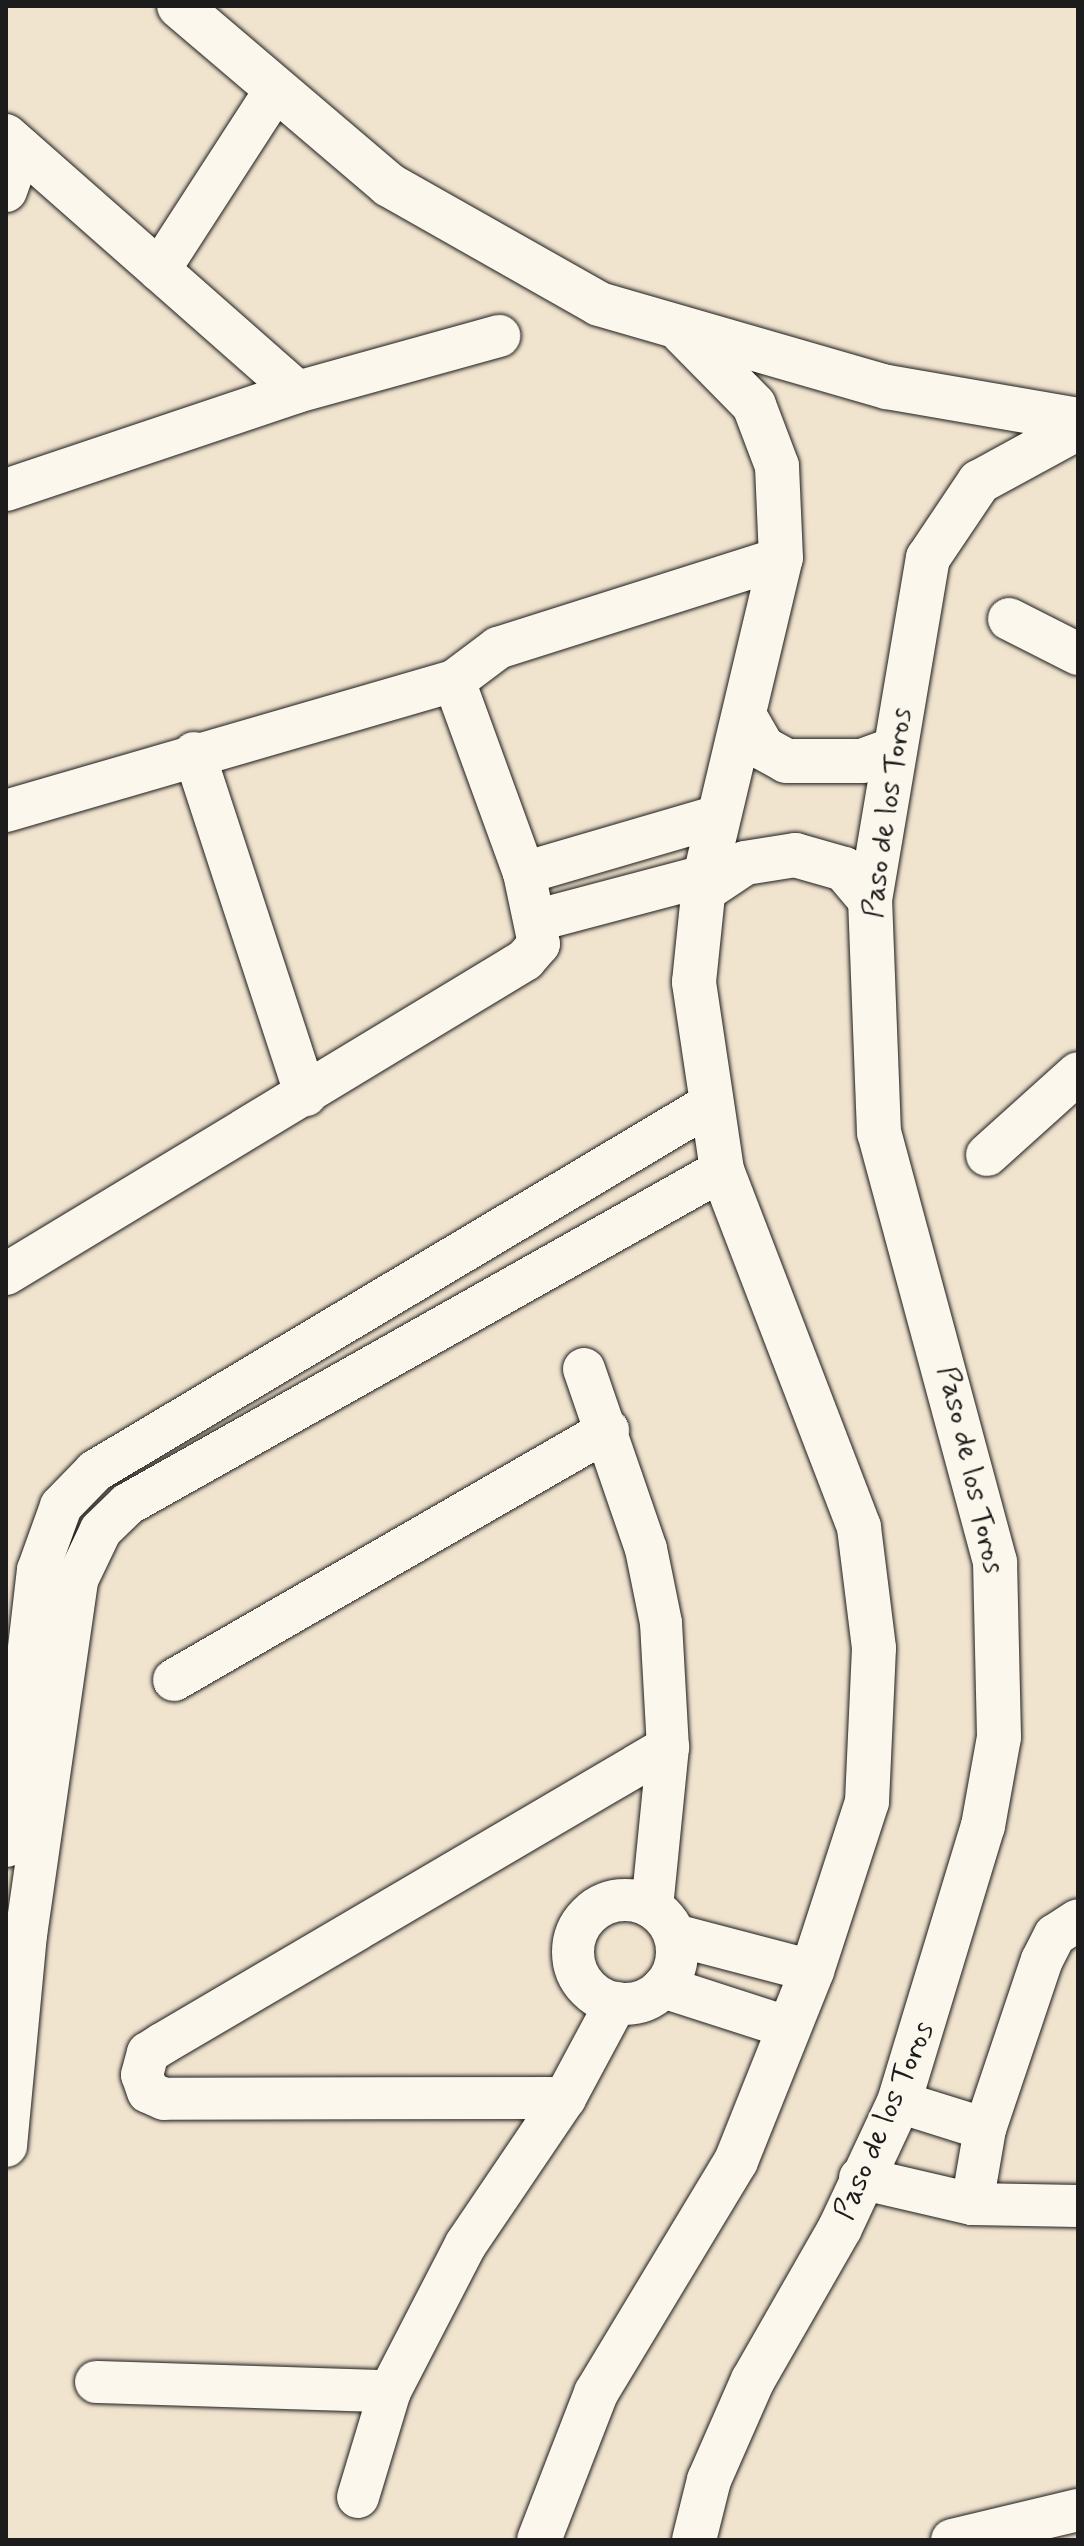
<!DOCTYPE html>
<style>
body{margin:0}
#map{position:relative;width:1084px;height:2546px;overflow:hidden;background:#f1e4cf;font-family:Mynerve,sans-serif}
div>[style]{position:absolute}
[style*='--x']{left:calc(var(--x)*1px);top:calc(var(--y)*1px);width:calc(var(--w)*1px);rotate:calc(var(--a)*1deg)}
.roads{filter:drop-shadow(0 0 2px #1c1c1c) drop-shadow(0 0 2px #1c1c1c)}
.minor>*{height:42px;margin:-21px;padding:0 21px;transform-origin:21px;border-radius:21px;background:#fbf7ec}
.minor>.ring{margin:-21px;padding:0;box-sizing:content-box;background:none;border:42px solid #fbf7ec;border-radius:50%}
.tertiary>*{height:44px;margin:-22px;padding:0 22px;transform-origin:22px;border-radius:22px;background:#fbf7ec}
span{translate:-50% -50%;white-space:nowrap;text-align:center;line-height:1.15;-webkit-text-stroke:6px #fbf7ec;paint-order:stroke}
.street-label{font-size:30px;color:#1c1c1c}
.frame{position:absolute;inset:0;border:8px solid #1c1c1c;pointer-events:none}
</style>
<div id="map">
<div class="roads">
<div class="minor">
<i style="--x:6;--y:135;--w:388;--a:41.4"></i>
<i style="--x:6;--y:191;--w:45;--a:-70.3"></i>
<i style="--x:159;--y:270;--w:213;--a:-57.1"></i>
<i style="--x:6;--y:490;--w:307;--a:-18.6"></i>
<i style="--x:297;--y:392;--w:210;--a:-15.5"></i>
<i style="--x:1009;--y:619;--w:77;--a:26.9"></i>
<i style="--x:194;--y:753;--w:360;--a:71.9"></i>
<i style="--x:6;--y:811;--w:466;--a:-16.2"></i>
<i style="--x:454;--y:681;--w:55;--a:-36.9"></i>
<i style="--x:498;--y:648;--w:297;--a:-17.6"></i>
<i style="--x:524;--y:873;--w:203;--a:-16.3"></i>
<i style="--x:538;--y:920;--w:173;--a:-14.8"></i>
<i style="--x:987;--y:1155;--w:122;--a:-42"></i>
<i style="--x:6;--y:1274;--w:607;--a:-31.17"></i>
<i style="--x:525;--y:960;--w:21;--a:-49"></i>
<i style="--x:539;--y:944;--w:73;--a:-101.9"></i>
<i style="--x:524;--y:873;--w:204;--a:-110"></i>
<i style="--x:584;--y:1369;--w:190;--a:71"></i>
<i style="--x:646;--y:1549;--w:76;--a:78.5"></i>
<i style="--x:661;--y:1623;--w:124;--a:86.8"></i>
<i style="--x:668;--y:1747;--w:161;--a:95.7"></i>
<i style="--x:174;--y:1680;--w:501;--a:-29.94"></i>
<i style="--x:6;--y:1846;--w:278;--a:-83.4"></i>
<i style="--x:38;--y:1570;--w:68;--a:-70.2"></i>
<i style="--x:61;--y:1506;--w:49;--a:-45.8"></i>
<i style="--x:95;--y:1471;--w:713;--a:-30.81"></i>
<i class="ring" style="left:573px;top:1900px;width:62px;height:62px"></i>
<i style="--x:675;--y:1935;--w:142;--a:14.7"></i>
<i style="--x:663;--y:1987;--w:133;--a:17.9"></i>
<i style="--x:565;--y:2098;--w:401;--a:179.9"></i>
<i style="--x:164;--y:2099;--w:17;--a:-156"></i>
<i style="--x:148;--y:2092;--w:18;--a:-109"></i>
<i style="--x:142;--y:2075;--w:23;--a:-75"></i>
<i style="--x:148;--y:2053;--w:17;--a:-33"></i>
<i style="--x:162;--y:2044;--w:587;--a:-30.41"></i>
<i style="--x:899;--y:2102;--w:90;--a:17.4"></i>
<i style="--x:985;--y:2129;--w:178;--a:-71.4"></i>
<i style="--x:1042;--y:1960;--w:28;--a:-63"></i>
<i style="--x:1055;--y:1935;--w:27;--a:-33"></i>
<i style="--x:6;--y:2146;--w:212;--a:-84.6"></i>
<i style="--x:26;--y:1935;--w:359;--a:-81.8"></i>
<i style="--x:77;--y:1580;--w:55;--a:-64.4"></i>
<i style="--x:101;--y:1530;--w:37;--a:-44"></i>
<i style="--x:128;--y:1504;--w:681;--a:-29.35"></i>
<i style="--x:860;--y:2178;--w:115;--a:13.1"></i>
<i style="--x:972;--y:2204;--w:106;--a:1.1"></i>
<i style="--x:972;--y:2204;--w:76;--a:-80.2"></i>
<i style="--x:96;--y:2382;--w:294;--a:1.8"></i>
<i style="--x:358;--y:2497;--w:111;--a:-73.2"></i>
<i style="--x:390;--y:2391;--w:165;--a:-62.7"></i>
<i style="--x:466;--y:2244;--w:176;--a:-55.9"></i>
<i style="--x:565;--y:2098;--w:108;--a:-61.8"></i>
<i style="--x:952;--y:2540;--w:130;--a:-13.4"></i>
</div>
<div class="tertiary">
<i style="--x:179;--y:6;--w:276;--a:40.4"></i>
<i style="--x:389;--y:185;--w:241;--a:29.5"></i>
<i style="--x:599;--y:304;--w:300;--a:16.1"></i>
<i style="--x:887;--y:387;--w:194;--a:9.8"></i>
<i style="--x:744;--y:715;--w:38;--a:60"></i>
<i style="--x:763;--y:748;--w:26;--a:29"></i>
<i style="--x:786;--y:761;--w:76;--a:0"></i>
<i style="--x:862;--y:761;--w:35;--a:-20"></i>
<i style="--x:703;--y:891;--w:50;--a:-33.7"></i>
<i style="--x:745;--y:863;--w:51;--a:-9.1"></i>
<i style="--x:795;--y:855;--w:51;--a:15.9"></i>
<i style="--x:844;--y:869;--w:40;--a:50"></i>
<i style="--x:539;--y:2540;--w:158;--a:-68.8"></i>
<i style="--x:596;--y:2393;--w:271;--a:-58.9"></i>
<i style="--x:736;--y:2161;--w:205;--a:-68.2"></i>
<i style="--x:812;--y:1971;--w:178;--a:-72"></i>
<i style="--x:867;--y:1802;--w:154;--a:-87.4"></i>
<i style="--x:874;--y:1648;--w:122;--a:-97.1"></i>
<i style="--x:859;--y:1527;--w:382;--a:-111"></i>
<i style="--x:722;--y:1170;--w:190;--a:-98.5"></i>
<i style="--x:694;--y:982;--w:107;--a:-84.1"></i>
<i style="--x:705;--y:876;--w:327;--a:-76.6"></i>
<i style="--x:781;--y:558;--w:92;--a:-92.5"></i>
<i style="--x:777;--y:466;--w:65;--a:-110.7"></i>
<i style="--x:754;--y:405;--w:103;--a:-134.6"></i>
<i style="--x:694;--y:2540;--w:62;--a:-76"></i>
<i style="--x:709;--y:2480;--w:109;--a:-66.3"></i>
<i style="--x:753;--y:2380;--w:175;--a:-60.2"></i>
<i style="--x:840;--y:2228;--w:139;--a:-64.9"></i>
<i style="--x:899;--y:2102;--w:288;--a:-73.1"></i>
<i style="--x:983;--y:1826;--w:90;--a:-79.8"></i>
<i style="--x:999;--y:1737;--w:175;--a:-91.3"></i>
<i style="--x:995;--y:1562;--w:444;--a:-105.1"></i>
<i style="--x:879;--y:1133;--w:233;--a:-92.2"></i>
<i style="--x:870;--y:900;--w:347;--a:-80.4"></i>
<i style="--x:928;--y:558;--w:92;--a:-56.1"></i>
<i style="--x:979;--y:482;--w:113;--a:-28.6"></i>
</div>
</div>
<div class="street-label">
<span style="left:888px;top:813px;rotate:-82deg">Paso de los Toros</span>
<span style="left:970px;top:1470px;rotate:77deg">Paso de los Toros</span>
<span style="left:885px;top:2121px;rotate:-67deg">Paso de los Toros</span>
</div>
<div class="frame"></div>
</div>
